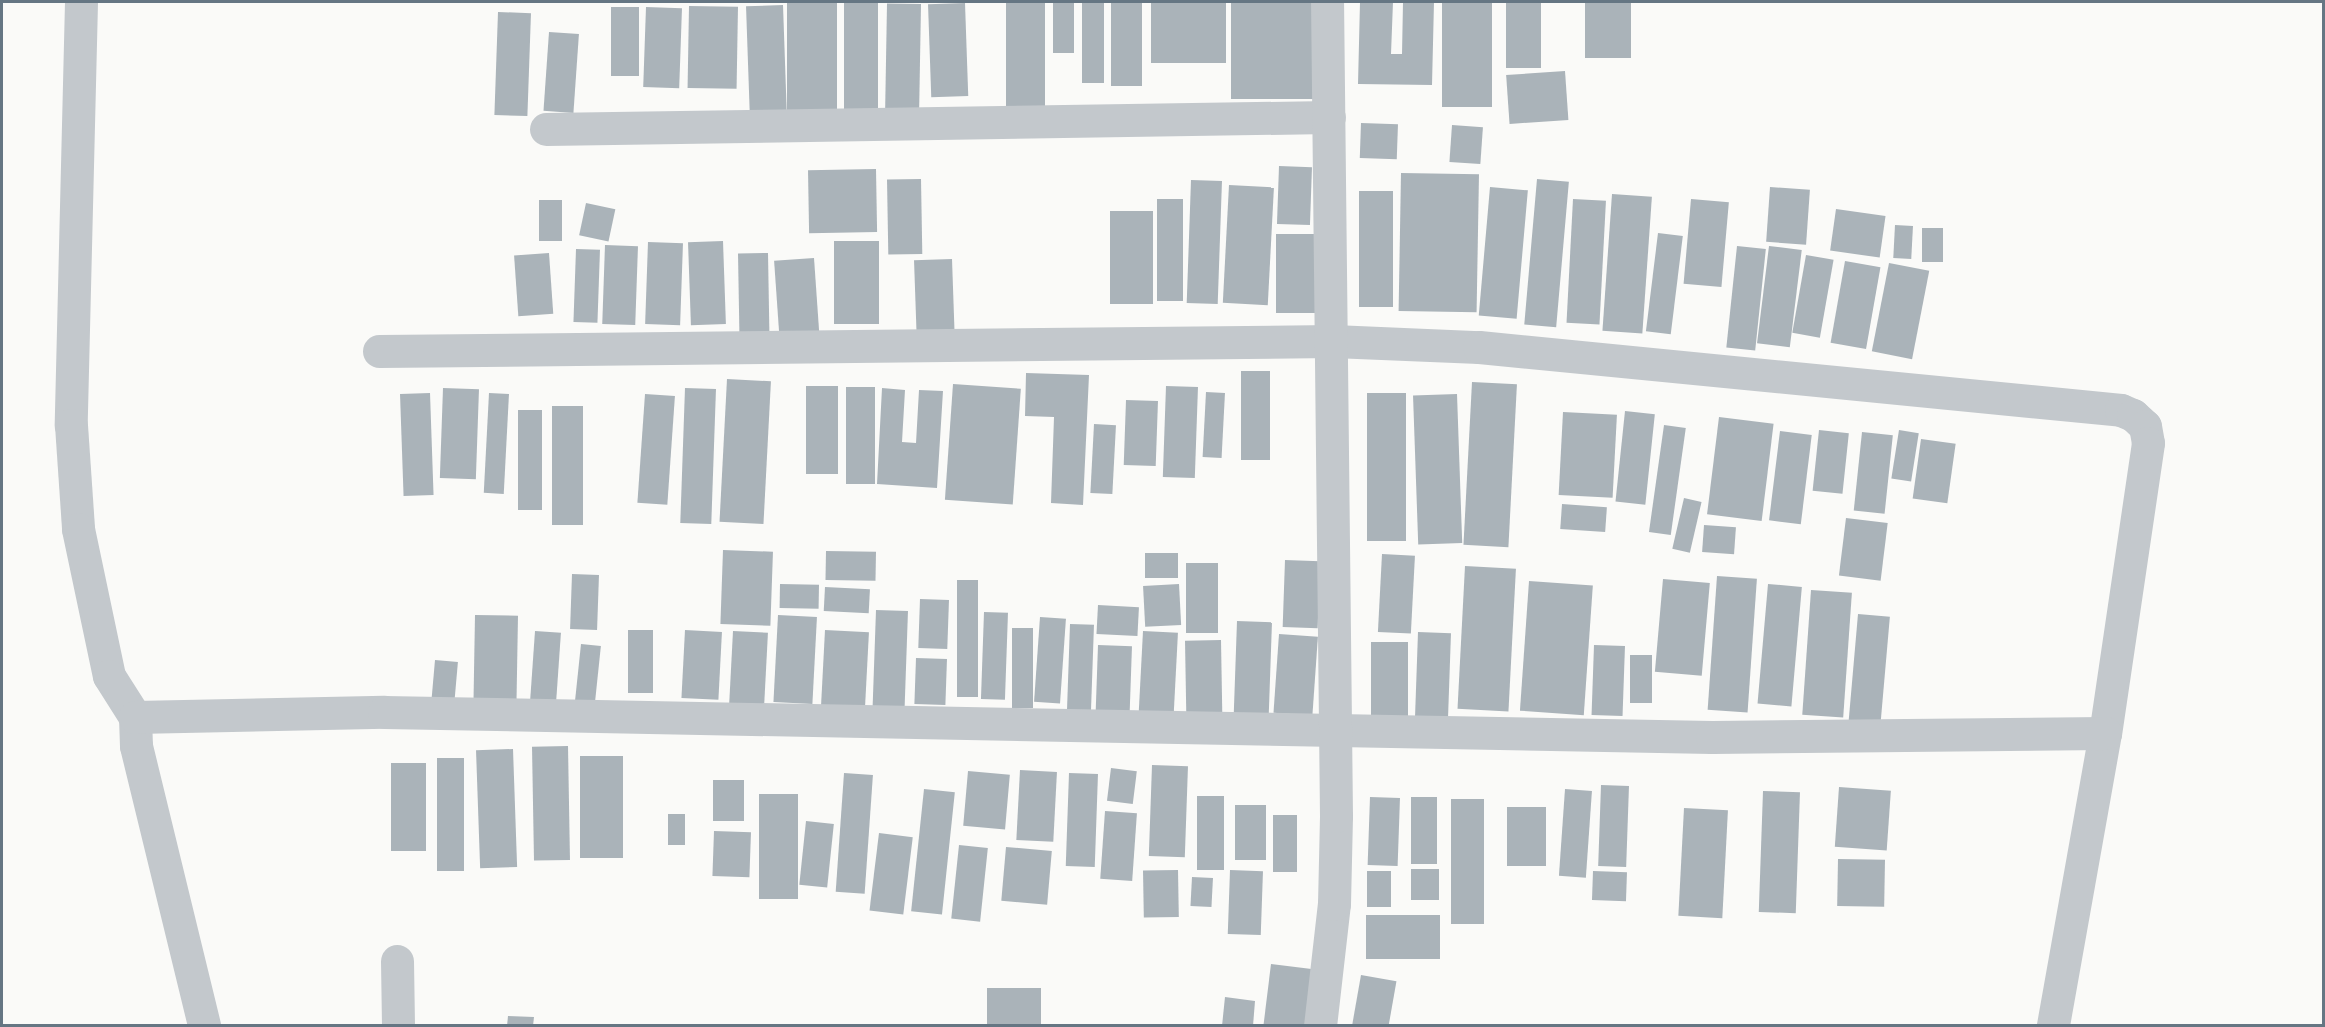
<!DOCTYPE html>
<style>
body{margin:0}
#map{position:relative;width:2325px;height:1027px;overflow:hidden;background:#fafaf8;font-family:Quicksand,sans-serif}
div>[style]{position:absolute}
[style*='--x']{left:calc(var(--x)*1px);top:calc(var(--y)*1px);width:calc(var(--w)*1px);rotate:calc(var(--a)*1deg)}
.building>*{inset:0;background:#aab3b9;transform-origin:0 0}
.minor>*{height:33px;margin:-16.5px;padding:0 16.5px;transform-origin:16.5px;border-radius:16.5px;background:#c3c8cc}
span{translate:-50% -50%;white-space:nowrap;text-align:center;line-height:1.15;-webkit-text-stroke:6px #fff;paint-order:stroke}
.frame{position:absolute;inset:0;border:3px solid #657683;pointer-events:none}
</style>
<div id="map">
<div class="building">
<i style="left:787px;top:2px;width:50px;height:122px"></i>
<i style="left:1006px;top:2px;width:39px;height:116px"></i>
<i style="left:1053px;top:2px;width:21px;height:51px"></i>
<i style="left:1082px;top:2px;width:22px;height:81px"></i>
<i style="left:1111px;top:2px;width:31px;height:84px"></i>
<i style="left:1151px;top:2px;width:75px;height:61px"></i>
<i style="left:1231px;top:2px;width:89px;height:97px"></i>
<i style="clip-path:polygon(1360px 2px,1393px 2px,1391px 54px,1402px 54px,1403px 2px,1434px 2px,1432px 85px,1358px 84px)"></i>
<i style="left:1442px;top:2px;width:50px;height:105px"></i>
<i style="left:1506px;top:2px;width:35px;height:66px"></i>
<i style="left:1585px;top:2px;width:46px;height:56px"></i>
<i style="left:844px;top:3px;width:34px;height:110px"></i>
<i style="left:965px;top:3px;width:93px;height:37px;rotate:88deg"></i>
<i style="left:921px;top:4px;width:108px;height:34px;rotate:91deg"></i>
<i style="left:783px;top:5px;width:105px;height:37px;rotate:88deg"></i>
<i style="left:689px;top:6px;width:49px;height:82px;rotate:1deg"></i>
<i style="left:611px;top:7px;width:28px;height:69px"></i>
<i style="left:646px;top:7px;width:36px;height:80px;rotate:2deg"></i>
<i style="left:498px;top:12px;width:33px;height:103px;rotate:2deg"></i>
<i style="left:549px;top:32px;width:30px;height:79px;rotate:4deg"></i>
<i style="left:1565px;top:71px;width:49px;height:59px;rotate:86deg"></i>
<i style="left:1361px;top:123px;width:37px;height:35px;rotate:2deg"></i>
<i style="left:1452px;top:125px;width:31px;height:37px;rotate:4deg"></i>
<i style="left:1279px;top:166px;width:33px;height:58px;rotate:2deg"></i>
<i style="left:876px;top:169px;width:63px;height:68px;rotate:89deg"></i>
<i style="left:1401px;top:173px;width:78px;height:138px;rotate:1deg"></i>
<i style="left:921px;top:179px;width:75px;height:34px;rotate:89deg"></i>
<i style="left:1537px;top:179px;width:32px;height:146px;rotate:5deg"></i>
<i style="left:1191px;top:180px;width:31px;height:123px;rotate:2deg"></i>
<i style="left:1229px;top:185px;width:45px;height:118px;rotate:3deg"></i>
<i style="left:1490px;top:187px;width:38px;height:129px;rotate:5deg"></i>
<i style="left:1770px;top:187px;width:40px;height:55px;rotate:4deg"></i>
<i style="left:1359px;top:191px;width:34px;height:116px"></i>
<i style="left:1612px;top:194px;width:40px;height:137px;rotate:4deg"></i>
<i style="left:1157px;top:199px;width:26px;height:102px"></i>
<i style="left:1573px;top:199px;width:33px;height:124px;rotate:3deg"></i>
<i style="left:1691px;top:199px;width:38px;height:85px;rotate:5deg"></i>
<i style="left:562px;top:200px;width:41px;height:23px;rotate:90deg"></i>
<i style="left:586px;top:203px;width:30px;height:33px;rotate:12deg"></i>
<i style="left:1836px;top:209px;width:50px;height:42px;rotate:8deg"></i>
<i style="left:1110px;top:211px;width:43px;height:93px"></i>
<i style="left:1895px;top:225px;width:18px;height:33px;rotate:3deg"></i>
<i style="left:1922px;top:228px;width:21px;height:34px"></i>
<i style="left:1658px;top:233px;width:25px;height:99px;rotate:7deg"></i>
<i style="left:1276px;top:234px;width:39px;height:79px"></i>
<i style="left:723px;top:241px;width:83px;height:35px;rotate:88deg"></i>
<i style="left:834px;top:241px;width:45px;height:83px"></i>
<i style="left:648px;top:242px;width:35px;height:82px;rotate:2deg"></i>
<i style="left:605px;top:245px;width:33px;height:79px;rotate:2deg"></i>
<i style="left:1737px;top:246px;width:29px;height:102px;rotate:6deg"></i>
<i style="left:1769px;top:246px;width:33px;height:98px;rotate:7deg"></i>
<i style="left:576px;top:249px;width:24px;height:73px;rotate:2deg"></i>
<i style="left:549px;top:253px;width:61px;height:35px;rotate:86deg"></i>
<i style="left:768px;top:253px;width:81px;height:30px;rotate:89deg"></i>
<i style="left:1806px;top:255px;width:28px;height:79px;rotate:10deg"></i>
<i style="left:814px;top:258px;width:75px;height:40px;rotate:86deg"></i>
<i style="left:952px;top:259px;width:80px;height:38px;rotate:88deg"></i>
<i style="left:1845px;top:261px;width:36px;height:83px;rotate:10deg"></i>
<i style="left:1889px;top:263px;width:41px;height:90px;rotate:11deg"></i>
<i style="left:1241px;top:371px;width:29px;height:89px"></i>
<i style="clip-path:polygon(1026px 373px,1089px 375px,1083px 505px,1051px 503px,1054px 417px,1025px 416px)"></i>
<i style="left:727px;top:379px;width:44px;height:143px;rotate:3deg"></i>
<i style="left:1472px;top:382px;width:45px;height:163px;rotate:3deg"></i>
<i style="left:953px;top:384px;width:68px;height:116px;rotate:4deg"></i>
<i style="left:806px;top:386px;width:32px;height:88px"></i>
<i style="left:1166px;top:386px;width:32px;height:91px;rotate:2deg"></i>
<i style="left:846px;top:387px;width:29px;height:97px"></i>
<i style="left:443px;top:388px;width:36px;height:90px;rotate:2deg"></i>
<i style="left:685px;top:388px;width:31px;height:135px;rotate:2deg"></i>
<i style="clip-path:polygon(882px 388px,905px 390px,902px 442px,916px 443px,919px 390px,943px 391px,937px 488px,877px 484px)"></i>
<i style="left:1206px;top:392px;width:19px;height:65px;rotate:3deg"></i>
<i style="left:430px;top:393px;width:102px;height:30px;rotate:88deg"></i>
<i style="left:489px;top:393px;width:20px;height:100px;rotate:3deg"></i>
<i style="left:1367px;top:393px;width:39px;height:148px"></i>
<i style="left:645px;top:394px;width:30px;height:109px;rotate:4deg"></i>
<i style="left:1457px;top:394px;width:149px;height:44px;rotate:88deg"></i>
<i style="left:1126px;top:400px;width:32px;height:65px;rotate:2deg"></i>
<i style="left:552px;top:406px;width:31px;height:119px"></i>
<i style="left:542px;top:410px;width:100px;height:24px;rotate:90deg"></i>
<i style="left:1625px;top:411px;width:30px;height:91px;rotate:6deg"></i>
<i style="left:1563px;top:412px;width:54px;height:83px;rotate:3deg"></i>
<i style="left:1719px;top:417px;width:55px;height:98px;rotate:7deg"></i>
<i style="left:1094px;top:424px;width:22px;height:69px;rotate:3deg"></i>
<i style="left:1664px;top:425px;width:22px;height:108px;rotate:8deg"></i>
<i style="left:1819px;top:430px;width:30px;height:61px;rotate:6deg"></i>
<i style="left:1899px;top:430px;width:20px;height:49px;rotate:9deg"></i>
<i style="left:1780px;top:431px;width:32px;height:90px;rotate:7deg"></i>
<i style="left:1862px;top:432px;width:31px;height:79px;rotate:6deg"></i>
<i style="left:1921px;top:439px;width:35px;height:60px;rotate:8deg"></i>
<i style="left:1684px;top:498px;width:18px;height:52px;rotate:13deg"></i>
<i style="left:1562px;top:504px;width:45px;height:25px;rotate:4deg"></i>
<i style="left:1846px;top:518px;width:42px;height:58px;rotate:7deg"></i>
<i style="left:1704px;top:525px;width:32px;height:27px;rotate:4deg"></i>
<i style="left:723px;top:550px;width:50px;height:74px;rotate:2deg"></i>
<i style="left:826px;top:551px;width:50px;height:29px;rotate:1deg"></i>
<i style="left:1178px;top:553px;width:25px;height:33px;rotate:90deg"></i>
<i style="left:1382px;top:554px;width:33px;height:78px;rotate:3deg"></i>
<i style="left:1285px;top:560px;width:35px;height:67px;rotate:2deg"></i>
<i style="left:1186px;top:563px;width:32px;height:70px"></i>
<i style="left:1465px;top:566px;width:51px;height:143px;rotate:3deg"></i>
<i style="left:572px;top:574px;width:27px;height:55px;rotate:2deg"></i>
<i style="left:1717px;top:576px;width:40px;height:134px;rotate:4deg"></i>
<i style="left:1663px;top:579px;width:47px;height:93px;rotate:5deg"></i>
<i style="left:957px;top:580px;width:21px;height:117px"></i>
<i style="left:1529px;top:581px;width:64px;height:130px;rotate:4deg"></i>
<i style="left:780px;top:584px;width:39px;height:24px;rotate:1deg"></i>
<i style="left:1179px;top:584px;width:41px;height:36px;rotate:87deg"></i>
<i style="left:1768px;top:584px;width:34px;height:120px;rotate:5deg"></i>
<i style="left:825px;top:587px;width:45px;height:24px;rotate:3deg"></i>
<i style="left:1811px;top:590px;width:41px;height:125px;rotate:4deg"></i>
<i style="left:920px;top:599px;width:29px;height:49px;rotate:2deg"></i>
<i style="left:1098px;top:605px;width:41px;height:29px;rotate:3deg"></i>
<i style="left:876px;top:610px;width:32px;height:99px;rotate:2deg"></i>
<i style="left:984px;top:612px;width:24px;height:87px;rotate:2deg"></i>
<i style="left:1858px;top:614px;width:32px;height:114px;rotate:5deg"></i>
<i style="left:475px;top:615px;width:43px;height:91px;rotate:1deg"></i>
<i style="left:778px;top:615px;width:39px;height:87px;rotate:3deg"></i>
<i style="left:1040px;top:617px;width:26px;height:85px;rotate:4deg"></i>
<i style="left:1237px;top:621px;width:35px;height:95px;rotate:2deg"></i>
<i style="left:1070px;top:624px;width:24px;height:89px;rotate:2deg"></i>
<i style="left:1012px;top:628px;width:21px;height:80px"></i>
<i style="left:628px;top:630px;width:25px;height:63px"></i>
<i style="left:685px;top:630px;width:37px;height:68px;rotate:3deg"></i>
<i style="left:825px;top:630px;width:44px;height:76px;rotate:3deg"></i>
<i style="left:535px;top:631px;width:26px;height:71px;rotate:4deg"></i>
<i style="left:733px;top:631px;width:35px;height:78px;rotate:3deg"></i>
<i style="left:1143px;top:631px;width:35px;height:86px;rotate:3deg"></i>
<i style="left:1418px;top:632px;width:33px;height:90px;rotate:2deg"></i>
<i style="left:1279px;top:634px;width:39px;height:79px;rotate:4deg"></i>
<i style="left:1221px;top:640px;width:72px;height:36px;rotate:89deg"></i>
<i style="left:1371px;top:642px;width:37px;height:75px"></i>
<i style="left:581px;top:644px;width:20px;height:61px;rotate:6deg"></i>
<i style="left:1098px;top:645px;width:34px;height:70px;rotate:2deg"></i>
<i style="left:1594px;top:645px;width:31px;height:70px;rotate:2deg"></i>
<i style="left:1630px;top:655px;width:22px;height:48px"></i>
<i style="left:916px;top:658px;width:31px;height:46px;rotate:2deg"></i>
<i style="left:435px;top:660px;width:23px;height:47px;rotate:5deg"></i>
<i style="left:568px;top:746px;width:114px;height:36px;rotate:89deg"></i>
<i style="left:513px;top:749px;width:118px;height:37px;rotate:88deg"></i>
<i style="left:580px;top:756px;width:43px;height:102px"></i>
<i style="left:437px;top:758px;width:27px;height:113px"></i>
<i style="left:391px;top:763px;width:35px;height:88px"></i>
<i style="left:1152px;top:765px;width:36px;height:91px;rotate:2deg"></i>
<i style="left:1111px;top:768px;width:26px;height:33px;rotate:7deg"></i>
<i style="left:1020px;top:770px;width:37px;height:70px;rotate:3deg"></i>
<i style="left:968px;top:771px;width:42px;height:55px;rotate:5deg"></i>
<i style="left:844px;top:773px;width:29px;height:119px;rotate:4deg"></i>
<i style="left:1069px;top:773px;width:29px;height:93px;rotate:2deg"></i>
<i style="left:713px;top:780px;width:31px;height:41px"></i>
<i style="left:1601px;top:785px;width:28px;height:81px;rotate:2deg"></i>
<i style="left:1839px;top:787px;width:52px;height:60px;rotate:4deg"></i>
<i style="left:924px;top:789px;width:31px;height:123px;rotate:6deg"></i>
<i style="left:1565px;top:789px;width:27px;height:87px;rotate:4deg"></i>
<i style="left:1763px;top:791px;width:37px;height:121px;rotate:2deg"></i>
<i style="left:759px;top:794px;width:39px;height:105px"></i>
<i style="left:1197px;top:796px;width:27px;height:74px"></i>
<i style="left:1370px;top:797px;width:30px;height:68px;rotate:2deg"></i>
<i style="left:1411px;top:797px;width:26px;height:67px"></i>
<i style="left:1451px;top:799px;width:33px;height:125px"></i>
<i style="left:1235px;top:805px;width:31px;height:55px"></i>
<i style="left:1507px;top:807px;width:39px;height:59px"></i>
<i style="left:1684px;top:808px;width:44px;height:108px;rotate:3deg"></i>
<i style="left:1105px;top:811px;width:32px;height:68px;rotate:4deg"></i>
<i style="left:668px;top:814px;width:17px;height:31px"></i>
<i style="left:1273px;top:815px;width:24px;height:57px"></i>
<i style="left:806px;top:821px;width:28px;height:64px;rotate:6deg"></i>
<i style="left:714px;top:831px;width:37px;height:45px;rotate:2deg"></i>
<i style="left:879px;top:833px;width:34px;height:78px;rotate:7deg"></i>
<i style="left:959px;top:845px;width:29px;height:74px;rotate:6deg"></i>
<i style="left:1006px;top:847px;width:46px;height:54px;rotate:5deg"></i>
<i style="left:1838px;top:859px;width:47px;height:47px;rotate:1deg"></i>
<i style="left:1411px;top:869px;width:28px;height:31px"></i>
<i style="left:1178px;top:870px;width:47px;height:35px;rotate:89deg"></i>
<i style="left:1230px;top:870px;width:33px;height:64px;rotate:2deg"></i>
<i style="left:1367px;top:871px;width:24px;height:36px"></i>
<i style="left:1593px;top:871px;width:34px;height:29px;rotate:2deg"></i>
<i style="left:1192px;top:877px;width:21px;height:29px;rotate:3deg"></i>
<i style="left:1366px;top:915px;width:74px;height:44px"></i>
<i style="left:1271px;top:964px;width:47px;height:63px;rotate:7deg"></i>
<i style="left:1361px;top:975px;width:36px;height:52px;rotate:10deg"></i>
<i style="left:987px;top:988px;width:54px;height:38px"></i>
<i style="clip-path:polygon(1225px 997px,1255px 1001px,1253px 1026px,1222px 1026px)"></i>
<i style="clip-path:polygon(508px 1016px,534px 1017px,533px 1026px,507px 1026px)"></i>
</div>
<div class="minor">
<i style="--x:81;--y:2;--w:423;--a:91.4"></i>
<i style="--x:71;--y:425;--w:104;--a:86.1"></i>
<i style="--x:78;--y:529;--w:150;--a:78.1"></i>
<i style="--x:109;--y:676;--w:49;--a:57.6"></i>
<i style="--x:135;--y:717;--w:29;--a:88"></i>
<i style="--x:136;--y:746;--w:288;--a:76.3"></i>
<i style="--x:546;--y:129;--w:783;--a:-0.88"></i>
<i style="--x:379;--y:351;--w:954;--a:-0.6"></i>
<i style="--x:1333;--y:341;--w:146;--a:2.4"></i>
<i style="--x:1479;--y:347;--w:645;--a:5.6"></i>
<i style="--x:2121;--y:410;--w:13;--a:23"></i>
<i style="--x:2133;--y:415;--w:16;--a:43"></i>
<i style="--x:2145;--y:426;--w:17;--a:80"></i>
<i style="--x:2148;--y:443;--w:293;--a:98.4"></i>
<i style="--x:2105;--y:733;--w:298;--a:100.1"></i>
<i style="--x:135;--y:717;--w:249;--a:-1.2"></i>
<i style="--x:384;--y:712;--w:1328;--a:1.08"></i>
<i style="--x:1712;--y:737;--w:393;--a:-0.6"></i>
<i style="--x:397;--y:961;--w:65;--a:89.1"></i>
<i style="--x:1320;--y:1026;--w:123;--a:-83.5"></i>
<i style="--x:1334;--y:904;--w:88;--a:-88.7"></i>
<i style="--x:1336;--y:816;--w:814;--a:-90.63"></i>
</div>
<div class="frame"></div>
</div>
